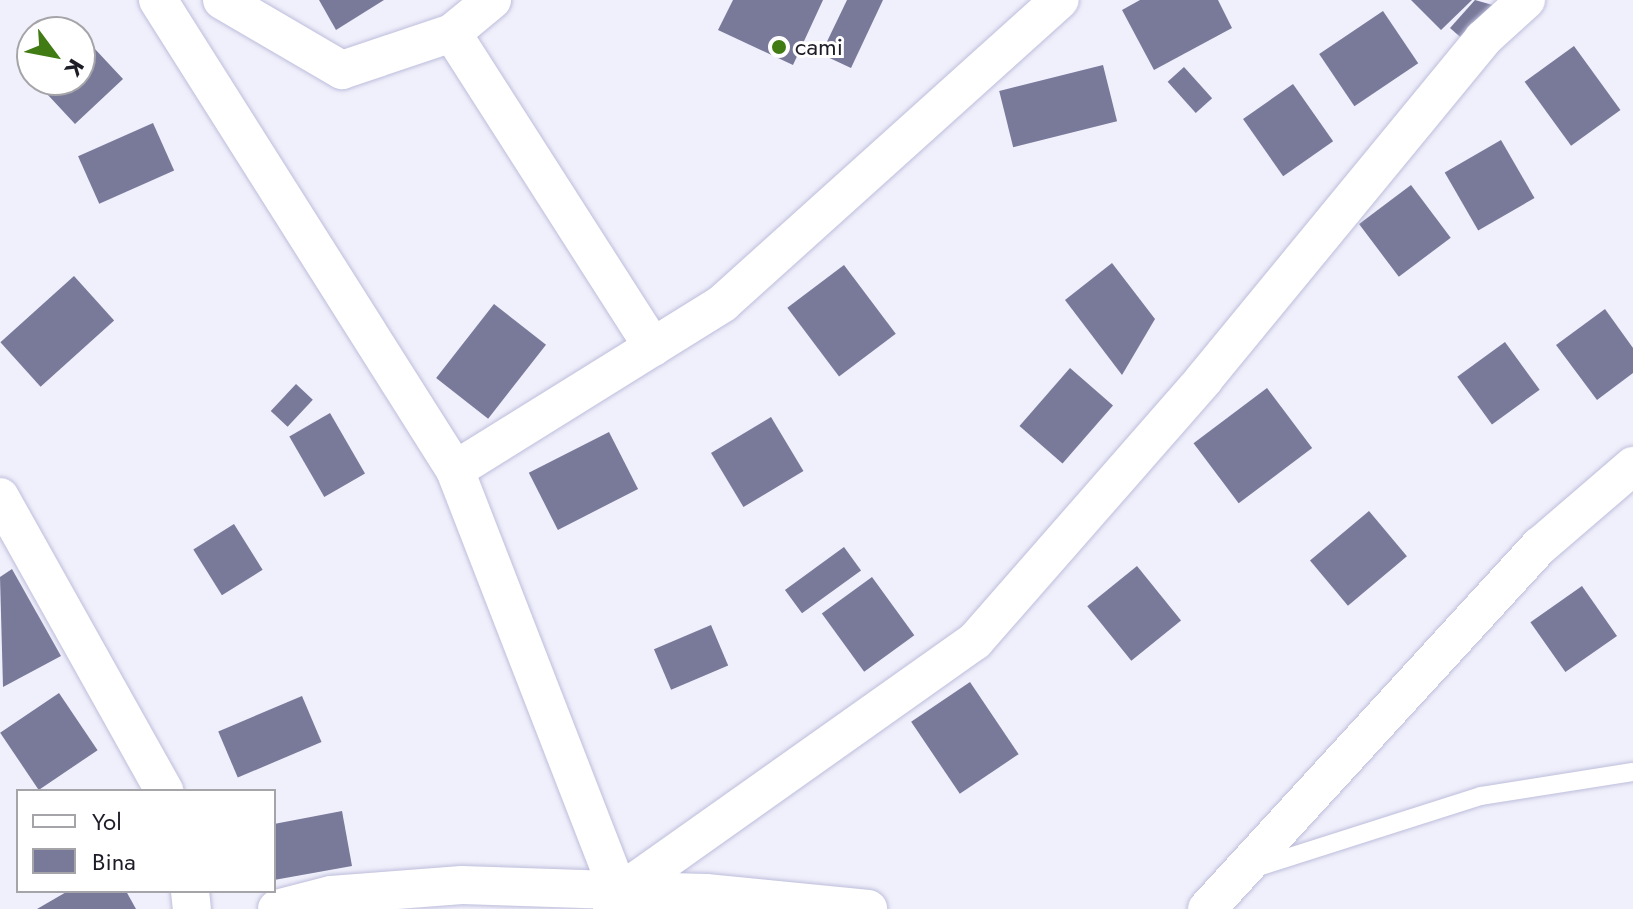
<!DOCTYPE html>
<style>
body{margin:0}
#map{position:relative;width:1633px;height:909px;overflow:hidden;background:#f0f0fc;font-family:Jost,sans-serif}
div>[style]{position:absolute}
[style*='--x']{left:calc(var(--x)*1px);top:calc(var(--y)*1px);width:calc(var(--w)*1px);rotate:calc(var(--a)*1deg)}
.building>*{inset:0;background:#79799a;transform-origin:0 0}
.roads{filter:drop-shadow(0 0 2px #bdbddb) drop-shadow(0 0 2px #bdbddb)}
.service>*{height:18px;margin:-9px;padding:0 9px;transform-origin:9px;border-radius:9px;background:#fff}
.minor>*{height:38px;margin:-19px;padding:0 19px;transform-origin:19px;border-radius:19px;background:#fff}
.dots>*{width:22px;height:22px;translate:-50% -50%;box-sizing:border-box;border:4px solid #fff;border-radius:50%}
span{translate:-50% -50%;white-space:nowrap;text-align:center;line-height:1.15;-webkit-text-stroke:6px #fff;paint-order:stroke}
.poi-label{font-size:24px;color:#1d1d28}
.left{translate:0 -50%;text-align:left}
.legend{position:absolute;left:16px;top:789px;width:260px;height:104px;box-sizing:border-box;background:#fff;border:2px solid #a5a5a9;margin:0;padding:10px 14px;list-style:none;font-size:24px;color:#1d1d28}
.legend li{display:flex;align-items:center;gap:16px;height:40px}
.legend b{width:40px;border:2px solid #a5a5a9}
.north{position:absolute;left:16px;top:16px;width:80px;height:80px;box-sizing:border-box;background:#fff;border:2px solid #a5a5a9;border-radius:50%;rotate:122deg;font-size:22px;font-weight:700;line-height:32px;text-align:center;color:#1d1d28}
.north::after{content:'';display:block;margin:auto;width:28px;height:36px;background:#417b14;clip-path:polygon(50% 0,100% 100%,50% 72%,0 100%)}
</style>
<div id="map">
<div class="building">
<i style="clip-path:polygon(319px 0,384px 0,336px 30px)"></i>
<i style="clip-path:polygon(733px 0,823px 0,793px 65px,718px 30px)"></i>
<i style="clip-path:polygon(847px 0,883px 0,851px 68px,821px 54px)"></i>
<i style="clip-path:polygon(1140px 0,1218px 0,1232px 28px,1154px 70px,1122px 10px)"></i>
<i style="clip-path:polygon(1411px 0,1472px 0,1441px 30px)"></i>
<i style="clip-path:polygon(1475px 0,1496px 6px,1466px 42px,1450px 28px)"></i>
<i style="left:1383px;top:11px;width:63px;height:77px;rotate:56deg"></i>
<i style="clip-path:polygon(80px 33px,123px 79px,75px 124px,34px 80px,80px 80px)"></i>
<i style="left:1574px;top:46px;width:79px;height:61px;rotate:54deg"></i>
<i style="left:1103px;top:65px;width:58px;height:107px;rotate:76deg"></i>
<i style="left:1184px;top:67px;width:42px;height:22px;rotate:48deg"></i>
<i style="left:1293px;top:84px;width:70px;height:61px;rotate:55deg"></i>
<i style="left:153px;top:123px;width:52px;height:82px;rotate:66deg"></i>
<i style="left:1501px;top:140px;width:67px;height:65px;rotate:60deg"></i>
<i style="left:1411px;top:185px;width:66px;height:65px;rotate:53deg"></i>
<i style="clip-path:polygon(1112px 263px,1155px 319px,1122px 375px,1065px 300px)"></i>
<i style="left:844px;top:265px;width:86px;height:71px;rotate:53deg"></i>
<i style="left:74px;top:276px;width:60px;height:99px;rotate:48deg"></i>
<i style="left:494px;top:304px;width:66px;height:94px;rotate:38deg"></i>
<i style="clip-path:polygon(1605px 309px,1633px 348px,1633px 373px,1597px 400px,1556px 345px)"></i>
<i style="left:1505px;top:342px;width:59px;height:59px;rotate:54deg"></i>
<i style="left:1070px;top:368px;width:57px;height:77px;rotate:41deg"></i>
<i style="left:296px;top:384px;width:23px;height:37px;rotate:43deg"></i>
<i style="left:1267px;top:388px;width:75px;height:92px;rotate:53deg"></i>
<i style="left:330px;top:413px;width:70px;height:47px;rotate:60deg"></i>
<i style="left:771px;top:417px;width:63px;height:70px;rotate:59deg"></i>
<i style="left:609px;top:432px;width:64px;height:90px;rotate:63deg"></i>
<i style="left:1369px;top:511px;width:59px;height:77px;rotate:50deg"></i>
<i style="left:234px;top:524px;width:54px;height:48px;rotate:58deg"></i>
<i style="left:844px;top:547px;width:29px;height:73px;rotate:54deg"></i>
<i style="left:1137px;top:566px;width:70px;height:64px;rotate:51deg"></i>
<i style="clip-path:polygon(12px 569px,61px 656px,3px 687px,0 577px)"></i>
<i style="left:872px;top:577px;width:72px;height:62px;rotate:54deg"></i>
<i style="left:1582px;top:586px;width:61px;height:63px;rotate:55deg"></i>
<i style="left:711px;top:625px;width:44px;height:62px;rotate:67deg"></i>
<i style="left:970px;top:682px;width:87px;height:71px;rotate:56deg"></i>
<i style="left:59px;top:693px;width:69px;height:71px;rotate:56deg"></i>
<i style="left:302px;top:696px;width:50px;height:91px;rotate:67deg"></i>
<i style="clip-path:polygon(342px 811px,352px 866px,274px 880px,274px 824px)"></i>
<i style="clip-path:polygon(68px 891px,126px 891px,136px 909px,37px 909px)"></i>
</div>
<div class="roads">
<div class="service">
<i style="--x:1255;--y:868;--w:237;--a:-17.7"></i>
<i style="--x:1481;--y:796;--w:154;--a:-9"></i>
</div>
<div class="minor">
<i style="--x:158;--y:0;--w:556;--a:57.71"></i>
<i style="--x:455;--y:470;--w:454;--a:68.8"></i>
<i style="--x:222;--y:0;--w:139;--a:30.3"></i>
<i style="--x:342;--y:70;--w:116;--a:-18.6"></i>
<i style="--x:452;--y:33;--w:52;--a:-39.5"></i>
<i style="--x:452;--y:33;--w:373;--a:57.4"></i>
<i style="--x:455;--y:470;--w:316;--a:-31.9"></i>
<i style="--x:723;--y:303;--w:453;--a:-42"></i>
<i style="--x:0;--y:497;--w:337;--a:60.8"></i>
<i style="--x:190;--y:891;--w:18;--a:84"></i>
<i style="--x:277;--y:909;--w:56;--a:-14.5"></i>
<i style="--x:331;--y:895;--w:131;--a:-4.4"></i>
<i style="--x:462;--y:885;--w:244;--a:1.9"></i>
<i style="--x:706;--y:893;--w:163;--a:5.6"></i>
<i style="--x:612;--y:909;--w:17;--a:-66"></i>
<i style="--x:619;--y:893;--w:436;--a:-35.3"></i>
<i style="--x:975;--y:641;--w:348;--a:-48.8"></i>
<i style="--x:1204;--y:379;--w:440;--a:-50.6"></i>
<i style="--x:1483;--y:39;--w:58;--a:-42.2"></i>
<i style="--x:1207;--y:909;--w:493;--a:-47.5"></i>
<i style="--x:1540;--y:546;--w:123;--a:-40.7"></i>
</div>
</div>
<div class="dots">
<i style="left:779px;top:47px;background:#417b14"></i>
</div>
<div class="poi-label">
<span class="left" style="left:795px;top:47px">cami</span>
</div>
<ul class="legend">
<li><b style="height:10px;background:#fff"></b>Yol</li>
<li><b style="height:22px;background:#79799a"></b>Bina</li>
</ul>
<div class="north">K</div>
</div>
